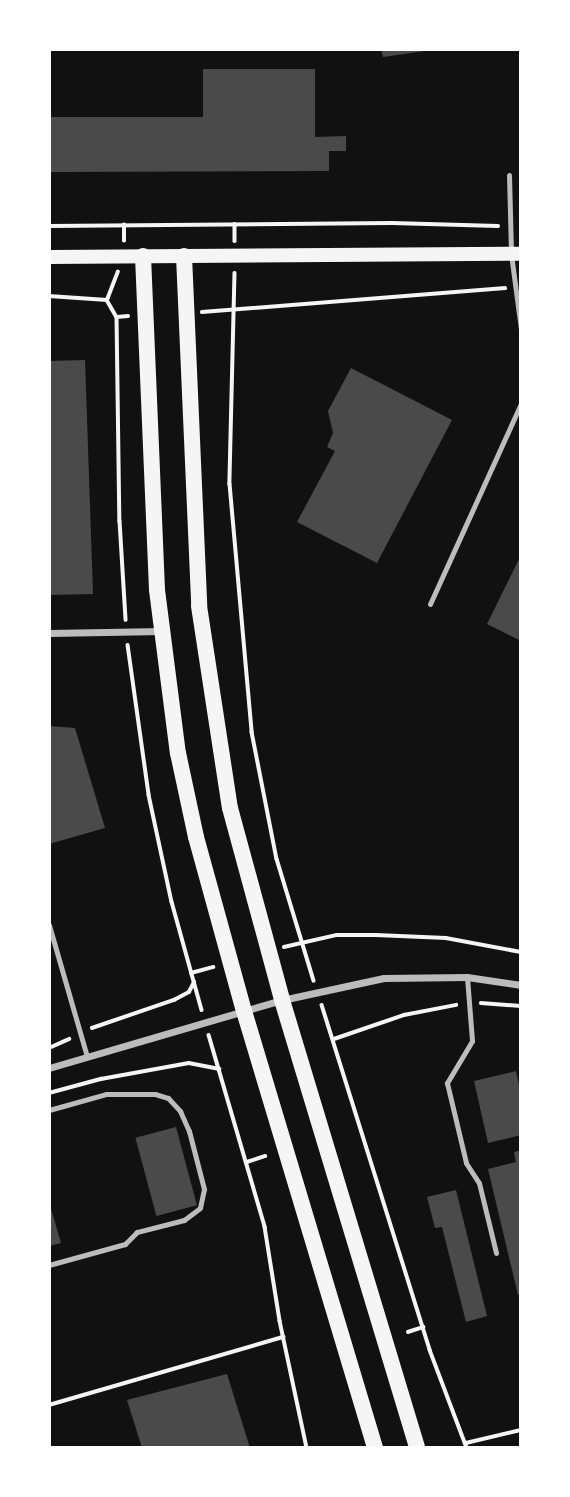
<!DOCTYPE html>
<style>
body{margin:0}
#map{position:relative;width:570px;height:1497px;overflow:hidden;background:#111;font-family:"Titillium Web",sans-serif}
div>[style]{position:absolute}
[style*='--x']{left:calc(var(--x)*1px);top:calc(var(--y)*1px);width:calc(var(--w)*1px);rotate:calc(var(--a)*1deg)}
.building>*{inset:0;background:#4a4a4a;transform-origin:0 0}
.path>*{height:3.5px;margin:-1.75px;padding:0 1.75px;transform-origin:1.75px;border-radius:1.75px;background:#f5f5f5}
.service>*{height:5px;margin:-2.5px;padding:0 2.5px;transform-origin:2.5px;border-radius:2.5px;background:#bcbcbc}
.minor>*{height:7px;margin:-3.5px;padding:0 3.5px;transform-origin:3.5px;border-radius:3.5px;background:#bcbcbc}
.secondary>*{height:14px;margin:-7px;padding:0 7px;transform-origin:7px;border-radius:7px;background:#f5f5f5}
.primary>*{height:16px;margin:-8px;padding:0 8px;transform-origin:8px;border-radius:8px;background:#f5f5f5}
span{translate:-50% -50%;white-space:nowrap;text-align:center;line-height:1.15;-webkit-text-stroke:5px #fff;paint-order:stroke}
.frame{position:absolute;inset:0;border:51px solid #fff;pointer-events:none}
</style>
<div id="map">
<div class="building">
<i style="clip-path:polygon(381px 49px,424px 49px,425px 51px,383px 57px)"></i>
<i style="clip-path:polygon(203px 69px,315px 69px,315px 137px,346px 136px,346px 151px,329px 151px,329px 171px,49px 172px,49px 117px,203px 117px)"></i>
<i style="clip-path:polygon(85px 360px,93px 594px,49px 595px,49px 361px)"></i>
<i style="clip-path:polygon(351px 368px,452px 420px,377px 563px,297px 522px,335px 451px,327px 447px,333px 433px,328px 411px)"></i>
<i style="clip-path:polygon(521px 555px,521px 641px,487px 624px)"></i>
<i style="clip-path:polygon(49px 726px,75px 728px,105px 828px,49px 844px)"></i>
<i style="clip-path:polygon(516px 1071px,521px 1094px,521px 1135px,488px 1143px,474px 1081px)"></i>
<i style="left:176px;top:1127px;width:81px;height:42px;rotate:75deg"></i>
<i style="clip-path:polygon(521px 1150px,521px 1295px,518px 1295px,488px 1169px,516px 1162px,514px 1152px)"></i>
<i style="clip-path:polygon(456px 1190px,487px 1316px,466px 1322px,442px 1227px,435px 1228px,427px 1197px)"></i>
<i style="clip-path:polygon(49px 1202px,61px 1243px,49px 1246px)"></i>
<i style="clip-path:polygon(227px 1374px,250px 1448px,142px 1448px,127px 1400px)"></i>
</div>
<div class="path">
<i style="--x:235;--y:224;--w:17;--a:90"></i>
<i style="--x:49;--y:226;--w:343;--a:-0.5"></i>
<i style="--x:392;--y:223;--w:106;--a:1.6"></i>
<i style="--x:124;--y:241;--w:16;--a:-90"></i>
<i style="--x:235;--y:273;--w:211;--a:91.4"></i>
<i style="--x:230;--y:484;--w:249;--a:84.9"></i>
<i style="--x:252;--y:732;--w:129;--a:78.9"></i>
<i style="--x:277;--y:859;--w:127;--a:73.1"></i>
<i style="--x:49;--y:296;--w:58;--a:3.9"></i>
<i style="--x:107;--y:300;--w:20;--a:60"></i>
<i style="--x:117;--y:317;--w:11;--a:-5"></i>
<i style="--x:107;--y:300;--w:30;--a:-69"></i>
<i style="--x:202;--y:312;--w:304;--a:-4.5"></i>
<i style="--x:117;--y:317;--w:204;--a:89.2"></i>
<i style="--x:120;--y:521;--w:99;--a:86.5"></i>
<i style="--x:128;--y:645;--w:151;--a:82"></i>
<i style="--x:149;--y:795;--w:109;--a:77.9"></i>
<i style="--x:172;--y:902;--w:112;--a:74.5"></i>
<i style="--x:284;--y:947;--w:54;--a:-12.8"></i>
<i style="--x:337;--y:935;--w:39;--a:0"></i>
<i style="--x:376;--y:935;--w:70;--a:2.5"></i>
<i style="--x:446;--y:938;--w:76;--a:10.6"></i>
<i style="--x:191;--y:973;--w:23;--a:-15"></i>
<i style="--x:481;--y:1003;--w:40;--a:4.3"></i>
<i style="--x:322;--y:1005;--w:362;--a:72.6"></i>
<i style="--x:430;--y:1350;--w:105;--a:69.3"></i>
<i style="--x:92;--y:1028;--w:87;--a:-18.9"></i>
<i style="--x:174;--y:1000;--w:17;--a:-28"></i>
<i style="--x:189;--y:992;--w:11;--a:-63"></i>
<i style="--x:209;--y:1035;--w:200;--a:73.7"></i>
<i style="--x:265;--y:1227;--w:95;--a:80.9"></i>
<i style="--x:280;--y:1321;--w:130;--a:78"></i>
<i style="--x:334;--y:1039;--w:74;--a:-18.9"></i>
<i style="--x:404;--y:1015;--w:53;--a:-10.9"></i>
<i style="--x:49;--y:1048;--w:22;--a:-24"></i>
<i style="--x:49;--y:1093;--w:54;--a:-15.1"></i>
<i style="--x:101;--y:1079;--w:89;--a:-10.3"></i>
<i style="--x:189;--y:1063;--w:31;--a:11"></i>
<i style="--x:247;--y:1162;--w:19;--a:-18"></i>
<i style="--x:408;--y:1332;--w:16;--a:-18"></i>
<i style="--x:49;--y:1405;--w:244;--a:-16.2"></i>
<i style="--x:466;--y:1443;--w:57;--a:-13.3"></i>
</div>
<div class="service">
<i style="--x:509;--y:175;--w:79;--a:88.5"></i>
<i style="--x:511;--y:254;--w:76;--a:82.4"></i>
<i style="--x:430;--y:604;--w:221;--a:-65.6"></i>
<i style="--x:49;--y:925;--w:137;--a:73.9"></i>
<i style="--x:467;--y:977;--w:64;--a:85.5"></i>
<i style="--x:472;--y:1041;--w:49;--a:120.8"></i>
<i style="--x:447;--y:1083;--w:82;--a:76.6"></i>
<i style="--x:466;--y:1163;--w:24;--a:57"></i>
<i style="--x:479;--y:1183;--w:72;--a:76.3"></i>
<i style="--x:49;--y:1110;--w:59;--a:-15.7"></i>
<i style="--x:106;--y:1094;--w:49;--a:0"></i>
<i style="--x:155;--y:1094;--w:14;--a:17"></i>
<i style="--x:168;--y:1098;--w:18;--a:47"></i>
<i style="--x:180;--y:1111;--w:22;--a:66"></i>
<i style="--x:189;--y:1131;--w:60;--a:75.5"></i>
<i style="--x:204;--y:1189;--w:19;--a:102"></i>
<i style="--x:200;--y:1208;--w:20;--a:143"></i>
<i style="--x:184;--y:1220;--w:49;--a:165.7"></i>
<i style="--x:137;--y:1232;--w:17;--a:135"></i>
<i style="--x:125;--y:1244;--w:79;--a:164.6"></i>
</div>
<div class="minor">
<i style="--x:49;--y:633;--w:113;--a:-1"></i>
<i style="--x:49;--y:1068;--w:243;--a:-16.3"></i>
<i style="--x:282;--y:1000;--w:104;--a:-12.2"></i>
<i style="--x:384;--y:978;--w:83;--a:-0.7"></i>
<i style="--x:467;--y:977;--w:55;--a:8.4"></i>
</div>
<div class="secondary">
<i style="--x:49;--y:257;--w:472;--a:-0.4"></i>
</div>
<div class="primary">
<i style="--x:143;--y:256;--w:334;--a:87.6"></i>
<i style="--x:157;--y:590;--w:164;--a:82.7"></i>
<i style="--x:178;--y:753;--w:86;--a:77.9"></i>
<i style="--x:196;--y:837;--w:180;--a:74.6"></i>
<i style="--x:244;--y:1011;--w:456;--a:73.3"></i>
<i style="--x:184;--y:256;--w:350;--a:87.5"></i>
<i style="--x:199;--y:606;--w:204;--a:81.3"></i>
<i style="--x:230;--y:808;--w:199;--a:74.8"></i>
<i style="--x:282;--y:1000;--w:468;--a:73.2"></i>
</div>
<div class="frame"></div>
</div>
